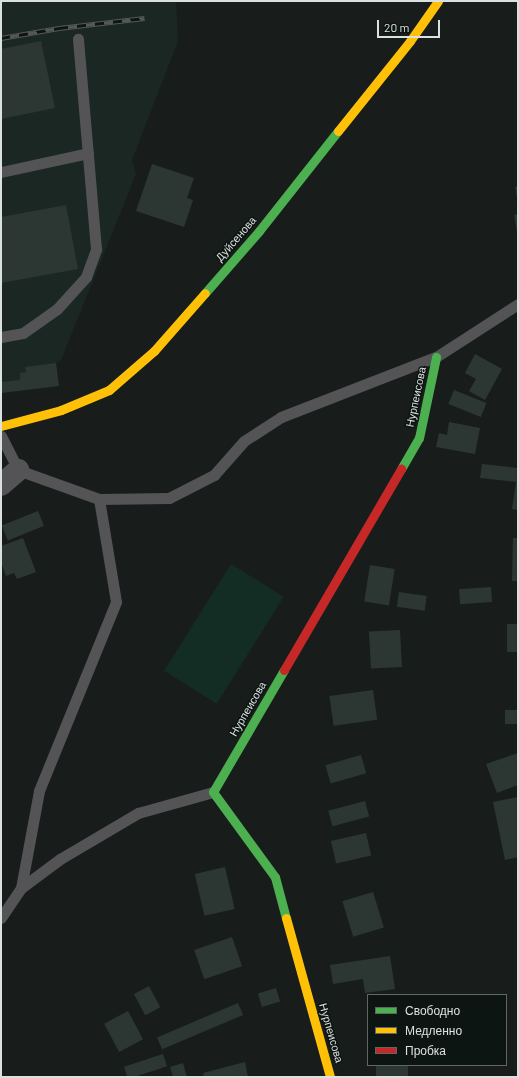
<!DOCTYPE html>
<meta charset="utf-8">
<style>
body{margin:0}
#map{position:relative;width:519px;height:1078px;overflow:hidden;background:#181d1b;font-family:Barlow,sans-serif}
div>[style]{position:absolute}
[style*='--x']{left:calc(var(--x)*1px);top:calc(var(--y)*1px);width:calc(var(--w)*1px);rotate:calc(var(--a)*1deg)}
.built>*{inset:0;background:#1a2722}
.green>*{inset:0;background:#142d24;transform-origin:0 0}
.building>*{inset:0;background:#2c3733;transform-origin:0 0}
.lane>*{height:11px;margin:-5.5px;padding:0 5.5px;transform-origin:5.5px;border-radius:5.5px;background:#545457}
.street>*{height:22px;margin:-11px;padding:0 11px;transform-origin:11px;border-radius:11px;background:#545457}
.fast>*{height:9px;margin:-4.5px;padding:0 4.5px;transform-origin:4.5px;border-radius:4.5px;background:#4caf50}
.slow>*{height:9px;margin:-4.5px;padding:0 4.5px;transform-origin:4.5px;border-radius:4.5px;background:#ffc107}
.jam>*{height:9px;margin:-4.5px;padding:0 4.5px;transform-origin:4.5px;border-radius:4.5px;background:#c62828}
.rail>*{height:4.5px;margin-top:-2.25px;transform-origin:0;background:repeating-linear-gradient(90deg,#0d1512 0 9px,#555857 0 18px);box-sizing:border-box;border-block:1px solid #555857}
span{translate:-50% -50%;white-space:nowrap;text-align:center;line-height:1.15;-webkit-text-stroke:3px #0d1512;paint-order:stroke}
.street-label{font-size:11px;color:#dbe1de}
.frame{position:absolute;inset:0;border:2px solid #dbe1de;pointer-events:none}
.legend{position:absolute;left:367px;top:994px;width:140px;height:72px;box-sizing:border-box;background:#0d1512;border:1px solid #5f6764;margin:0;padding:5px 7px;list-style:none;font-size:12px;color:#dbe1de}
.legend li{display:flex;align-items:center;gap:8px;height:20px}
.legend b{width:20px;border:1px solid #5f6764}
.scale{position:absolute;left:377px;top:20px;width:63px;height:18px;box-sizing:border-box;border:2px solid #dbe1de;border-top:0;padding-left:5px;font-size:12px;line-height:14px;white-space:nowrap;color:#dbe1de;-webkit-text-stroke:3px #0d1512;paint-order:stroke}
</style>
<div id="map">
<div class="built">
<i style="clip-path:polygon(1px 1px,176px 1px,178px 41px,132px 160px,136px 174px,61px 360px,56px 363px,59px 386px,1px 393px)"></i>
</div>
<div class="green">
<i style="left:231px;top:564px;width:62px;height:126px;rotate:32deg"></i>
</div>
<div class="building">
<i style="clip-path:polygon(41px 41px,55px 108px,1px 119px,1px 49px)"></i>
<i style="clip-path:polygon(152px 164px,194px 178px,187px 198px,193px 200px,184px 227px,136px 211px)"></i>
<i style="clip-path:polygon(518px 186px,518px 197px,517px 197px,515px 187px)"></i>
<i style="clip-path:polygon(66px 205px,78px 269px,1px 283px,1px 217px)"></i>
<i style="clip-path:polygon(518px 214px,518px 232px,517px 232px,514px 215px)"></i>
<i style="clip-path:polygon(475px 354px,502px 369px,485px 400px,469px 391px,476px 379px,465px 373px)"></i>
<i style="clip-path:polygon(56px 363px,59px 386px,1px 393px,1px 382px,20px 380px,20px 373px,26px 372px,25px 367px)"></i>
<i style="left:454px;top:390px;width:35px;height:15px;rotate:22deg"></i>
<i style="clip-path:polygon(449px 422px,480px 428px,475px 454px,436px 447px,439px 433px,447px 435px)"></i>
<i style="clip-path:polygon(482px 464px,518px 468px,518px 510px,512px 509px,516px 482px,480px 478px)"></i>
<i style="left:38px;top:511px;width:16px;height:39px;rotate:68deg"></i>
<i style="clip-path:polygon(23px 538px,36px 572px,17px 579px,14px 573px,6px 576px,1px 562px,1px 546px)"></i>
<i style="clip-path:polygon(513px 538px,518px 538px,518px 581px,512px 581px)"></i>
<i style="left:370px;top:565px;width:25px;height:37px;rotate:9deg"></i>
<i style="left:491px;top:587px;width:15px;height:32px;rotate:86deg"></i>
<i style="left:399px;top:592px;width:28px;height:15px;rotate:8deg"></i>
<i style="left:507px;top:624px;width:11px;height:28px"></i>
<i style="left:400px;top:630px;width:37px;height:31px;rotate:87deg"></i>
<i style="left:373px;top:690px;width:30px;height:44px;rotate:82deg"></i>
<i style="left:505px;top:710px;width:13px;height:14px"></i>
<i style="clip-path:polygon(518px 753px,518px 785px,497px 793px,486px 764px)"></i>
<i style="left:361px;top:755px;width:19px;height:37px;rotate:74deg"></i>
<i style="clip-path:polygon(518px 797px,518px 857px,505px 860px,493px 802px)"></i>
<i style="left:365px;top:801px;width:16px;height:38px;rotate:75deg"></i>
<i style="left:366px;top:833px;width:23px;height:36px;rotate:77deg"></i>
<i style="left:225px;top:867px;width:43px;height:31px;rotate:77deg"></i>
<i style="left:373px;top:892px;width:37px;height:32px;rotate:73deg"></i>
<i style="left:232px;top:937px;width:31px;height:40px;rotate:71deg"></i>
<i style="clip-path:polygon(390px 956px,395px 989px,365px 993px,363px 979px,333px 984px,330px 965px)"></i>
<i style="left:149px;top:986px;width:24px;height:17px;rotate:62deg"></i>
<i style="left:276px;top:988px;width:14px;height:19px;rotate:73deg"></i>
<i style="left:238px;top:1003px;width:13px;height:88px;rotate:67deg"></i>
<i style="left:128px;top:1011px;width:32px;height:27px;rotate:62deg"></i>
<i style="left:163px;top:1054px;width:13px;height:41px;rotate:72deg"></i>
<i style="clip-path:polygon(245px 1062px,248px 1077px,204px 1077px,203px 1073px)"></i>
<i style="clip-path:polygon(183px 1063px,187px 1077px,173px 1077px,170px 1067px)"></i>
<i style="left:376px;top:1065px;width:32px;height:12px"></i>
</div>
<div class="lane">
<i style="--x:1;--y:172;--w:89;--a:-12.3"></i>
<i style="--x:1;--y:337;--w:22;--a:-10"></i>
<i style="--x:23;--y:333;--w:42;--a:-35.2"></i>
<i style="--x:57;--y:309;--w:43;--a:-47.8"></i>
<i style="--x:86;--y:277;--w:30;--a:-70"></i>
<i style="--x:96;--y:249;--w:211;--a:-94.9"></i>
<i style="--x:1;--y:436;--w:38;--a:63"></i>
<i style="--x:18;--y:470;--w:86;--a:19.7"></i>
<i style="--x:99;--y:499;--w:104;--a:80.6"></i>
<i style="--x:116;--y:602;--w:204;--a:112.2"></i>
<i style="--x:39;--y:791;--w:99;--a:100.5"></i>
<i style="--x:21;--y:888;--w:36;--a:124"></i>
<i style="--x:99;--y:499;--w:70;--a:-0.8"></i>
<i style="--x:169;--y:498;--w:51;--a:-27.1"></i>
<i style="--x:214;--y:475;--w:45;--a:-48.6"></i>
<i style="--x:244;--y:441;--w:44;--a:-33"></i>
<i style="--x:281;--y:417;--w:166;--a:-21.2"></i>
<i style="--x:436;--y:357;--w:98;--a:-32.9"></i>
<i style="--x:21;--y:888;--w:49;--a:-36.6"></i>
<i style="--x:60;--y:859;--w:91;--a:-30.5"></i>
<i style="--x:138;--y:813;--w:78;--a:-15.6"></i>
</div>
<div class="street">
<i style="--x:1;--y:485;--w:23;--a:-41"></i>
</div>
<div class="fast">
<i style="--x:205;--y:293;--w:82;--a:-48.9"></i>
<i style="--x:259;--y:231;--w:127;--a:-51.7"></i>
<i style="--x:401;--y:469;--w:36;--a:-60"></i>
<i style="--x:419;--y:438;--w:83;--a:-78.1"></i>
<i style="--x:284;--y:670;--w:141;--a:120.2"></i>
<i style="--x:213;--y:792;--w:105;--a:53.9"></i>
<i style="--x:275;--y:877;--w:42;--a:75"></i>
</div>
<div class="slow">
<i style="--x:338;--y:131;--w:115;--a:-51.3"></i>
<i style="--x:410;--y:41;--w:49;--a:-55"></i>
<i style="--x:1;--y:426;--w:62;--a:-14.9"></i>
<i style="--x:61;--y:410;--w:52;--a:-22.6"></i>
<i style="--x:109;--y:390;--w:60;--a:-40.9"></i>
<i style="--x:154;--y:351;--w:77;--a:-48.7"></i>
<i style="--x:286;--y:918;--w:165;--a:74.5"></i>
</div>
<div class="jam">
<i style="--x:284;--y:670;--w:233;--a:-59.8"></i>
</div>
<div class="rail">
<i style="--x:1;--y:38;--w:59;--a:-9.8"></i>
<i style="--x:59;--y:28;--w:86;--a:-6.7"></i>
</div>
<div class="street-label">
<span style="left:236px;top:239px;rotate:-49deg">Дуйсенова</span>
<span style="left:416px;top:397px;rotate:-78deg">Нурпеисова</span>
<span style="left:248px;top:709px;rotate:-60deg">Нурпеисова</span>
<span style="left:331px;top:1033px;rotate:74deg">Нурпеисова</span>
</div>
<div class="frame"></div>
<ul class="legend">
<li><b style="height:5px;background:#4caf50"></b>Свободно</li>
<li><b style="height:5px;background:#ffc107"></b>Медленно</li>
<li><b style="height:5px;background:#c62828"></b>Пробка</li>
</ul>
<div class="scale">20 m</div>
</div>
